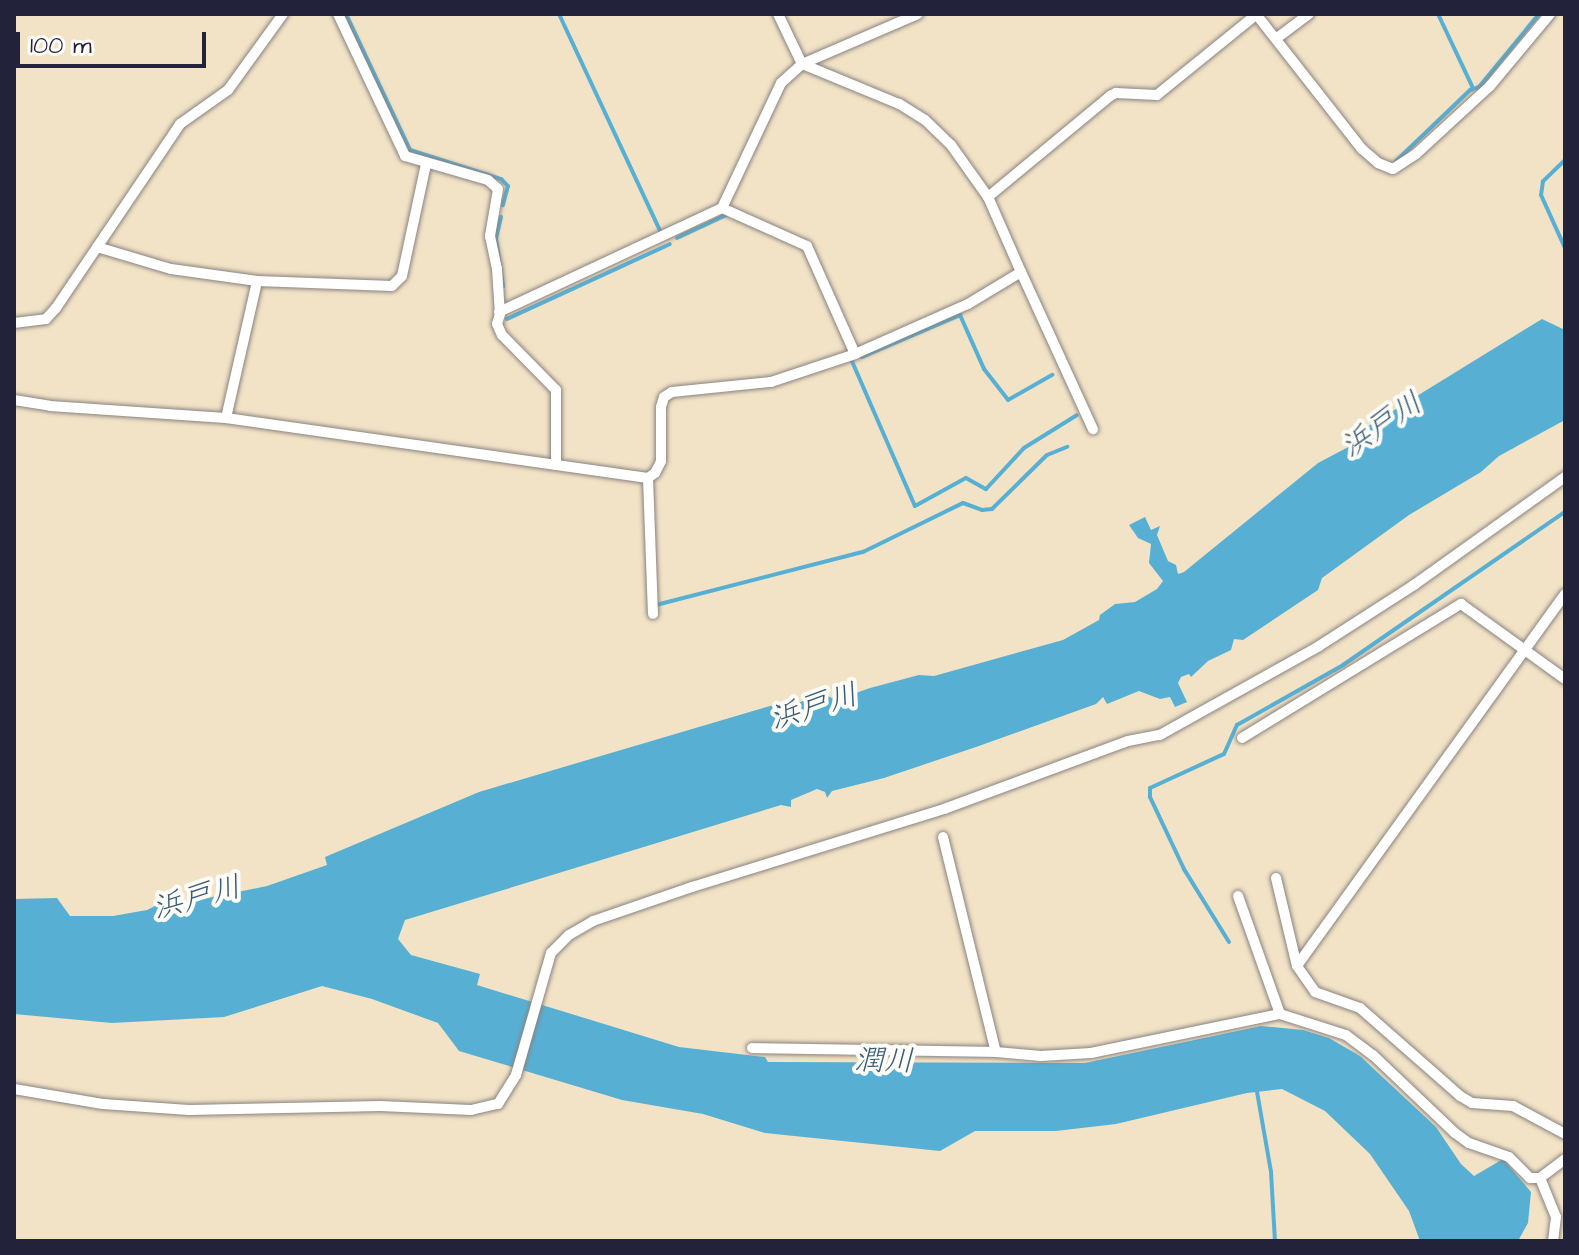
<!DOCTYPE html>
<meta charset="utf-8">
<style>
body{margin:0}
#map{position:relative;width:1579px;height:1255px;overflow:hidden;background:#f2e3c6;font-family:"Architects Daughter","Klee One",sans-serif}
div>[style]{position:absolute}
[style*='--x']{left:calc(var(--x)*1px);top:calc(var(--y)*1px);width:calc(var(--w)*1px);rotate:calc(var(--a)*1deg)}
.water>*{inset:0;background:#57b0d4}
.stream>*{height:4px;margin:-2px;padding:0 2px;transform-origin:2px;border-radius:2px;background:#57b0d4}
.roads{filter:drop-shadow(0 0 2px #8a8280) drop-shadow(0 0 2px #8a8280)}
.minor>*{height:10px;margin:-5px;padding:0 5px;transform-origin:5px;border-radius:5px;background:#fff}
span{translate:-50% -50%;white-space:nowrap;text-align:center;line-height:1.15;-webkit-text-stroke:8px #fdfcf7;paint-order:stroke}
.water-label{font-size:30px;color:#375b78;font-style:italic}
.frame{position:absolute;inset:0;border:16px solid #22223b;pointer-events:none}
.scale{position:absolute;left:16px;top:32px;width:190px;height:36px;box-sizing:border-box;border:4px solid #22223b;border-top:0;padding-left:10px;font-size:24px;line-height:28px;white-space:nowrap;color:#22223b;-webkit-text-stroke:6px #fdfcf7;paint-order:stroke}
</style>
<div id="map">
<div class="water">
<i style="clip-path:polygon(1542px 319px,1565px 330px,1565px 420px,1499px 456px,1481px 472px,1409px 515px,1322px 578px,1318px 590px,1243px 640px,1234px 639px,1231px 650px,1208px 661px,1191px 677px,1189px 674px,1181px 677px,1178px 683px,1187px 702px,1175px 707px,1170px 697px,1160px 699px,1139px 691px,1107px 704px,1103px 697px,1096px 704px,976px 747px,884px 778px,832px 791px,827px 798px,825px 792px,817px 789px,791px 800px,791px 807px,781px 805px,405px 920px,398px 939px,411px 955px,480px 974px,477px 985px,679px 1047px,765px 1057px,768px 1062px,1085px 1063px,1261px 1026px,1303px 1030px,1329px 1038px,1360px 1056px,1436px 1127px,1461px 1164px,1474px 1176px,1503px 1159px,1531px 1192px,1528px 1223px,1518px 1241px,1420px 1241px,1409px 1211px,1370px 1154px,1325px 1111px,1282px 1089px,1247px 1093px,1116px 1124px,1056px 1131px,975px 1131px,940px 1151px,765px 1133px,703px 1114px,622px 1100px,459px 1051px,438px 1023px,372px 999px,322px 986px,224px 1017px,112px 1023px,14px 1014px,14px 899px,57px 898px,70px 916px,113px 916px,147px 910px,167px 900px,193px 901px,267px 886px,327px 865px,325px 857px,479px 792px,770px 706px,798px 703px,822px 693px,836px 700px,870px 688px,919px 675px,934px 676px,1063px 640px,1099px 620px,1100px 615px,1115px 604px,1135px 602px,1157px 589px,1163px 581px,1149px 563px,1151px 544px,1138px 538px,1129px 525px,1145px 517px,1151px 530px,1160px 526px,1157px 535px,1168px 561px,1176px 565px,1178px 574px,1184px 572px,1318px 463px,1354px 444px,1352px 436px)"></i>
</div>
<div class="stream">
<i style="--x:346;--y:14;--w:150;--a:64.8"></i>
<i style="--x:410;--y:150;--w:96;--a:17.7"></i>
<i style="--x:501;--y:179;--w:10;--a:45"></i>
<i style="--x:508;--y:186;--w:20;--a:105"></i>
<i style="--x:559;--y:14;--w:239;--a:65"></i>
<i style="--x:1438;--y:14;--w:80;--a:64.7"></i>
<i style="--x:1565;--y:160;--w:30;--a:136"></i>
<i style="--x:1543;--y:181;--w:14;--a:98"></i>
<i style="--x:1541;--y:195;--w:58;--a:65.6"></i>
<i style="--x:1396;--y:161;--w:103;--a:-43.8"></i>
<i style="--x:1470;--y:90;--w:9;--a:-18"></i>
<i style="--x:1479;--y:87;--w:94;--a:-50.6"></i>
<i style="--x:501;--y:217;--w:23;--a:103"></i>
<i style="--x:496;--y:239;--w:48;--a:81.5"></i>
<i style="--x:677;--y:238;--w:54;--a:-25.1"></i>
<i style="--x:507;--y:319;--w:179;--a:-24.7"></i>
<i style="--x:862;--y:357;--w:107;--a:-23.2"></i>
<i style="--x:960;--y:315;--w:59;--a:66"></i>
<i style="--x:984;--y:369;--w:39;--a:52"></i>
<i style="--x:1008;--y:400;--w:51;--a:-29.6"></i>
<i style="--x:851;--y:359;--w:160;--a:66.5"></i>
<i style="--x:915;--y:506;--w:58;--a:-28.8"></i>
<i style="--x:966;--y:478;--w:23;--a:29"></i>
<i style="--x:986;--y:489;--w:56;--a:-47.2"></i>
<i style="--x:1024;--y:448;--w:62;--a:-31.9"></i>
<i style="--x:656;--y:605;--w:214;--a:-14.4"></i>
<i style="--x:863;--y:552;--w:111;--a:-26.1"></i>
<i style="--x:963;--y:503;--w:20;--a:20"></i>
<i style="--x:982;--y:510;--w:10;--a:-6"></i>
<i style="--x:992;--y:509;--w:77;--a:-44.5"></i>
<i style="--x:1047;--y:455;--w:22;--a:-22"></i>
<i style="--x:1229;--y:942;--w:86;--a:-121.7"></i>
<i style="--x:1184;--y:869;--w:80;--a:-115.3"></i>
<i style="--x:1150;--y:797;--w:9;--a:-90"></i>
<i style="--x:1150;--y:788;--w:81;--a:-24.7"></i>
<i style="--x:1224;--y:754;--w:32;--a:-66"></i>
<i style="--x:1237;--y:725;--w:122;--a:-29.5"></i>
<i style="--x:1343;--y:665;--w:270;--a:-34.6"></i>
<i style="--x:1256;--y:1086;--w:87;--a:80.1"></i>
<i style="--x:1271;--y:1172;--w:69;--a:86.7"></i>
</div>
<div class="roads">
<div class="minor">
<i style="--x:338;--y:14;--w:157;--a:64.7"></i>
<i style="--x:405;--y:156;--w:86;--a:16.1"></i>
<i style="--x:488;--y:180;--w:13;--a:42"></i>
<i style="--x:498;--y:189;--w:48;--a:99.7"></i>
<i style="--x:490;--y:236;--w:34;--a:78"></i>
<i style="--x:497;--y:269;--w:45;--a:86.2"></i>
<i style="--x:500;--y:314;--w:10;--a:107"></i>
<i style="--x:497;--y:324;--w:12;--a:66"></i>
<i style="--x:502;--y:335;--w:77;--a:45.5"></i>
<i style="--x:556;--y:390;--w:75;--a:90"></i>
<i style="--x:1256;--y:14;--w:172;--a:51.9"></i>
<i style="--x:1362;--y:149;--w:21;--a:41"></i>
<i style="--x:1378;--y:163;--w:16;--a:22"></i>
<i style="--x:1393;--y:169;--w:27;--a:-33"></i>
<i style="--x:1416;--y:154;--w:100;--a:-42.6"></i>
<i style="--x:1490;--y:86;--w:94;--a:-50.2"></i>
<i style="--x:1277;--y:38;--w:40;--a:-37"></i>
<i style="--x:988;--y:197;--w:158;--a:-39.6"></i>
<i style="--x:1110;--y:96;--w:7;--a:-27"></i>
<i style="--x:1116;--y:93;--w:41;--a:2.8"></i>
<i style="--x:1157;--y:95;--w:129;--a:-39"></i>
<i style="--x:722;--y:208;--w:93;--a:24.1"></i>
<i style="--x:807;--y:246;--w:118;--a:66"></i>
<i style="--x:97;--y:247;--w:77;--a:16.6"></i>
<i style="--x:171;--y:269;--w:87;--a:7.9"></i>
<i style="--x:257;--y:281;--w:135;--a:2.1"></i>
<i style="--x:392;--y:286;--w:14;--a:-45"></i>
<i style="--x:402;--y:276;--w:115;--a:-77.9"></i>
<i style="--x:1021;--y:272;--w:173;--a:65.4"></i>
<i style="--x:499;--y:312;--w:246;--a:-25"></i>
<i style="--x:722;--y:208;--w:138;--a:-64.7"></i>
<i style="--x:781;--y:83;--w:28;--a:-42"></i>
<i style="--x:802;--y:64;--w:126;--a:-23.3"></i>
<i style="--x:14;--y:323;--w:32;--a:-7"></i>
<i style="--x:46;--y:319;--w:15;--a:-48"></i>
<i style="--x:56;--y:308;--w:222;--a:-56"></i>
<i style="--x:180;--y:124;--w:59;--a:-35.3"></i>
<i style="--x:228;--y:90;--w:94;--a:-54.1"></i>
<i style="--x:14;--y:400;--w:36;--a:9"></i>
<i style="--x:50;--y:406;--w:176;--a:3.9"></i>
<i style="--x:226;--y:418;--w:426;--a:8.1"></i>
<i style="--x:648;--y:478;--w:9;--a:-36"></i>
<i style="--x:655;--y:473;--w:13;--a:-63"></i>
<i style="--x:661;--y:461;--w:54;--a:-90"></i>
<i style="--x:661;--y:407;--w:10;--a:-73"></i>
<i style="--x:664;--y:397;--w:9;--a:-32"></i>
<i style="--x:672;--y:392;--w:100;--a:-5.8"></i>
<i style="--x:771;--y:382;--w:89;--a:-18.4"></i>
<i style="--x:855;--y:354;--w:124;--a:-23.9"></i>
<i style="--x:968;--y:304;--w:62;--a:-31.1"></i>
<i style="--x:1021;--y:272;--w:82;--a:-113.7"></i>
<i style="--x:988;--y:197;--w:64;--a:-125.4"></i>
<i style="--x:951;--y:145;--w:36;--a:-136"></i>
<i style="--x:925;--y:120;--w:31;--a:-148"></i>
<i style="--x:899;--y:104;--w:105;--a:-157.6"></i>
<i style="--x:802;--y:64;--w:55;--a:-115.6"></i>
<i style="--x:226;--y:418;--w:140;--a:-77.2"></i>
<i style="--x:648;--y:478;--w:136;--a:87.9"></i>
<i style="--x:1565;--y:594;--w:458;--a:125.8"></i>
<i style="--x:1297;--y:966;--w:32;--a:55"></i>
<i style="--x:1315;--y:992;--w:48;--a:19.6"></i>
<i style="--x:1360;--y:1008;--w:133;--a:41.3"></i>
<i style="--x:1460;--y:1096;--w:14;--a:30"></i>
<i style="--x:1472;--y:1103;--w:41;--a:4.2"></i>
<i style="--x:1513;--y:1106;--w:59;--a:28.3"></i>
<i style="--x:1242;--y:738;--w:257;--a:-31.5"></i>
<i style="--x:1461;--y:604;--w:128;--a:35.8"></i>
<i style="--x:943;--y:837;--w:221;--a:76.2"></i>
<i style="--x:996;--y:1052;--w:45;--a:5.1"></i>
<i style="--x:1041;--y:1056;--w:50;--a:-3.4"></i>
<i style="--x:1091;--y:1053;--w:193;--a:-11.7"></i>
<i style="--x:1280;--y:1014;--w:69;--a:17.7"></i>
<i style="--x:1346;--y:1035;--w:34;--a:37"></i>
<i style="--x:1373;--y:1055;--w:113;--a:43.6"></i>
<i style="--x:1455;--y:1133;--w:17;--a:36"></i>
<i style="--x:1469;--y:1143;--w:42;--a:19.3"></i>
<i style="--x:1509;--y:1157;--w:30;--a:45"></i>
<i style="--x:1530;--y:1178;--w:10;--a:0"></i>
<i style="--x:1540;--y:1178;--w:31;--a:-37"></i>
<i style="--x:1276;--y:878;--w:90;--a:76.6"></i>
<i style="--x:1238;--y:896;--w:125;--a:70.4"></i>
<i style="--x:752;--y:1048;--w:244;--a:0.9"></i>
<i style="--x:14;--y:1089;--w:90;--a:9.6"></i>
<i style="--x:103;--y:1104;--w:86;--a:4"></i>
<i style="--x:189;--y:1110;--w:191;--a:-1.2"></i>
<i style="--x:380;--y:1106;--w:91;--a:2.5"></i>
<i style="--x:471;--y:1110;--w:28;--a:-13"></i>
<i style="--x:498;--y:1104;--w:34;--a:-58"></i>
<i style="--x:516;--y:1075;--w:127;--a:-74"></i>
<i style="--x:551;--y:953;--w:25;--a:-45"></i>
<i style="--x:569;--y:935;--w:28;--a:-30"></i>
<i style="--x:593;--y:921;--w:105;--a:-19"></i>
<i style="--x:692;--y:887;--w:264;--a:-17.2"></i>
<i style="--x:944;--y:809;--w:196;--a:-20.3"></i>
<i style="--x:1128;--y:741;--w:33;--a:-11"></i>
<i style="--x:1160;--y:735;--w:182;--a:-29.2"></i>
<i style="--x:1319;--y:646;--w:113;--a:-32.7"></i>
<i style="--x:1414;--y:585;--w:186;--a:-35.6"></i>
<i style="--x:1540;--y:1178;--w:42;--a:67.7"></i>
<i style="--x:1556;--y:1217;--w:24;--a:97"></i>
</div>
</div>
<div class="water-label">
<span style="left:1382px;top:425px;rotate:-34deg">浜戸川</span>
<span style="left:814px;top:707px;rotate:-17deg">浜戸川</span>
<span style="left:197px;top:898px;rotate:-15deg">浜戸川</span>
<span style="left:884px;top:1061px;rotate:1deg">潤川</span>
</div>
<div class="frame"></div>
<div class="scale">100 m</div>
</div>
